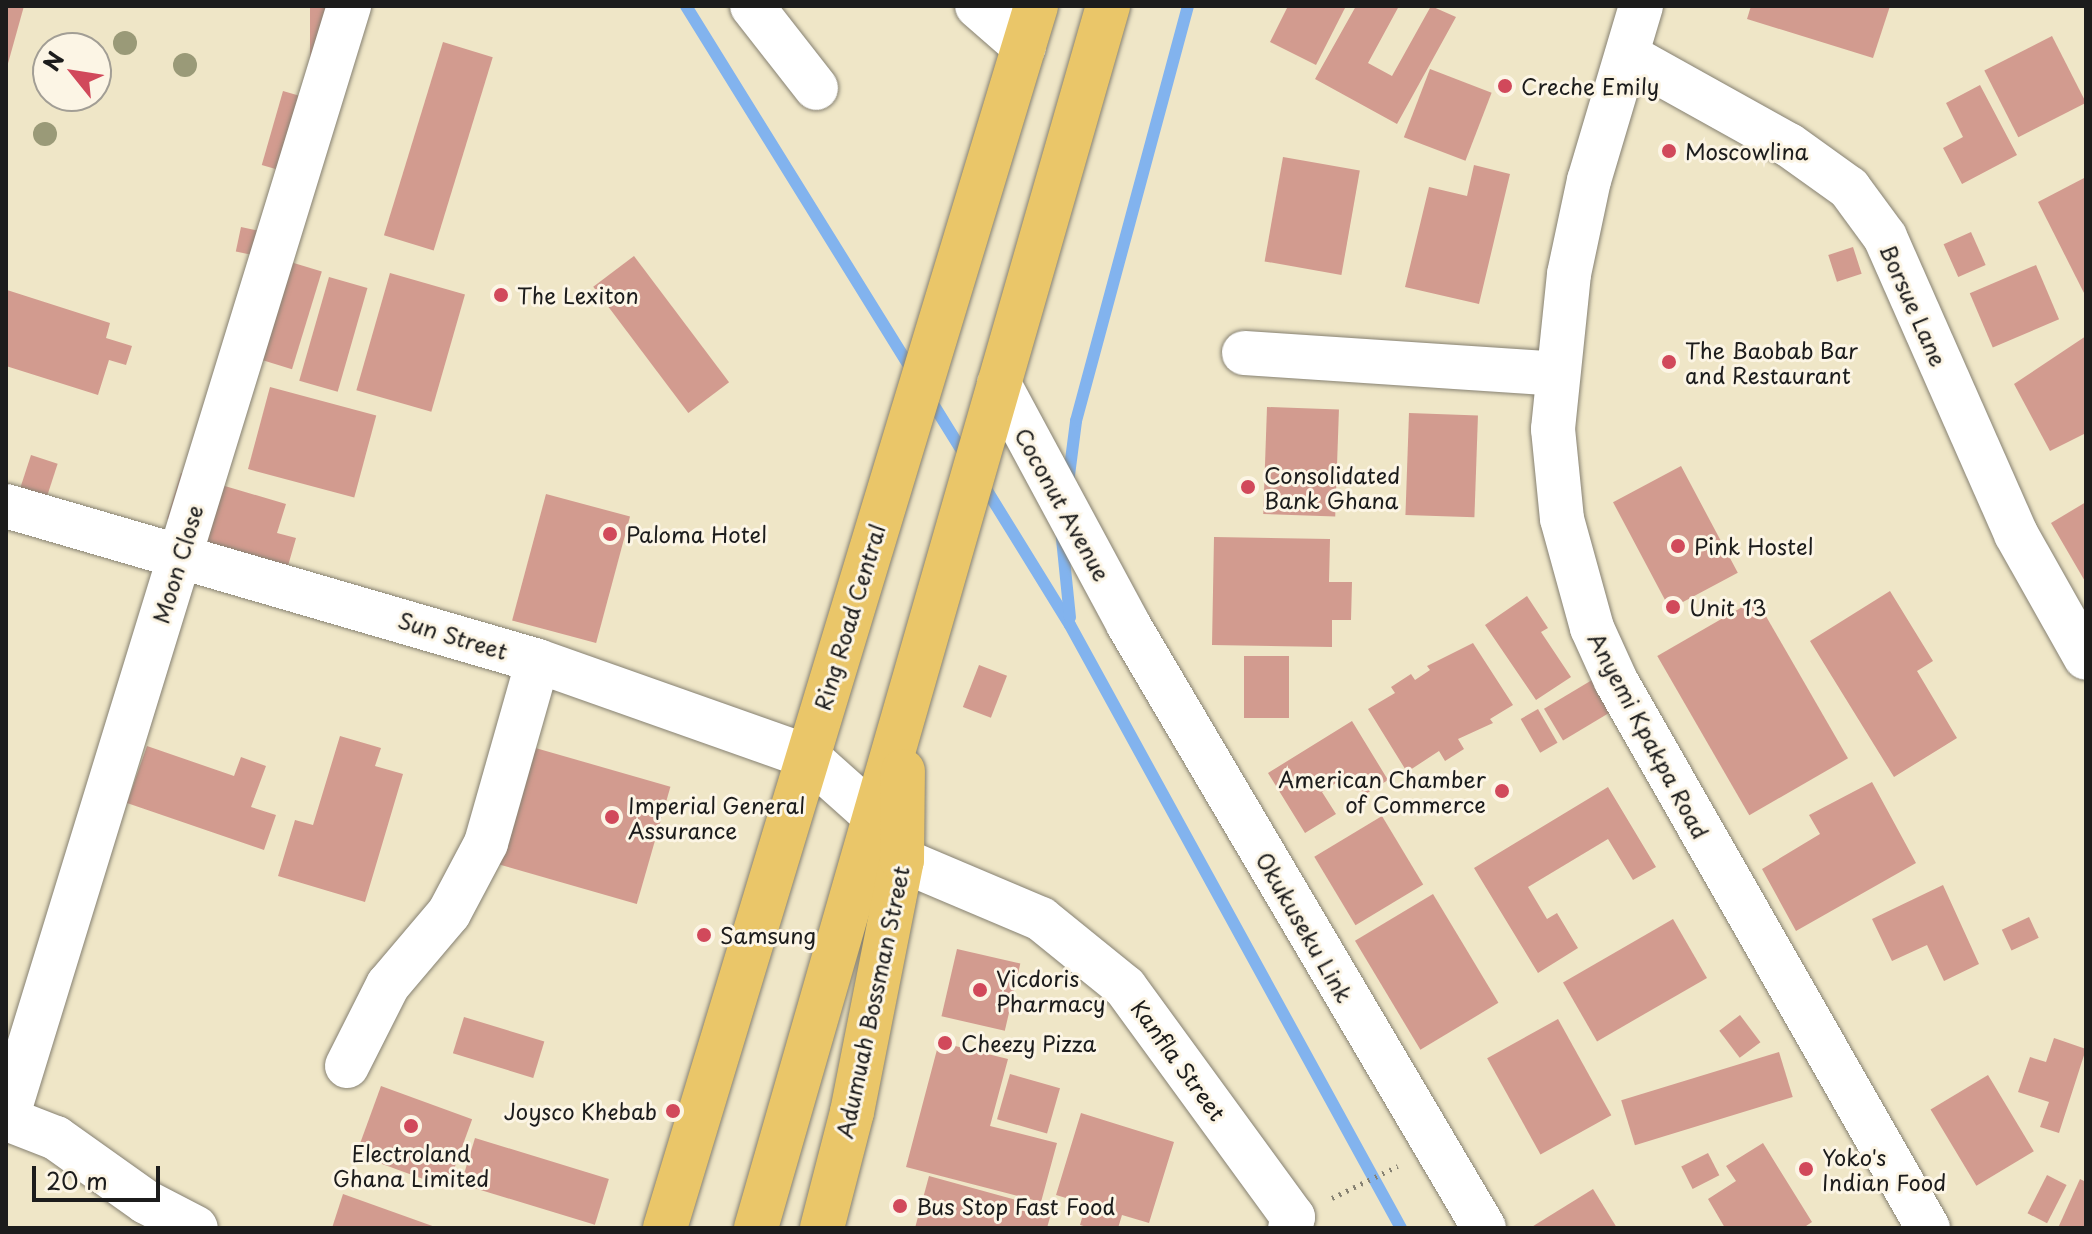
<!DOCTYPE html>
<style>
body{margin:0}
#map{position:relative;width:2092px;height:1234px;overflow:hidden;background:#efe6c7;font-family:"Playpen Sans",sans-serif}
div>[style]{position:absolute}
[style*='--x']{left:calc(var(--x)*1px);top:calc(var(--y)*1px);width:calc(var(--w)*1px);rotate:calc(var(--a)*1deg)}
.stream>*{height:12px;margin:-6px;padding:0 6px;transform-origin:6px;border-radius:6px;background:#82b3ee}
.building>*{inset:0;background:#d29b8f;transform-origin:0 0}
.path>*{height:5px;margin-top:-2.5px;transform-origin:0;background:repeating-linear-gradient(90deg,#868172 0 2px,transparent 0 8px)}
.roads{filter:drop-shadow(0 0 2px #868172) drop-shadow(0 0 2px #868172)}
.minor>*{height:44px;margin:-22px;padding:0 22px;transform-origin:22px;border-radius:22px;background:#fff}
.major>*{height:44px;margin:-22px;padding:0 22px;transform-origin:22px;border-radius:22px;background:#eac669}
.trees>*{width:24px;height:24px;margin:-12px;border-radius:50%;background:#9a9a78}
.dots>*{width:22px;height:22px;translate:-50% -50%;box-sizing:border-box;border:4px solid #fcf5e5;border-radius:50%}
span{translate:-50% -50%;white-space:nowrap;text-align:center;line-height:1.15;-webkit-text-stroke:6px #fcf5e5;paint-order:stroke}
.poi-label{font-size:22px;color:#1c1c1c}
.left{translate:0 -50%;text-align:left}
.right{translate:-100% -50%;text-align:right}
.street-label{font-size:22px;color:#1c1c1c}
.frame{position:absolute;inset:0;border:8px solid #1c1c1c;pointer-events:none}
.north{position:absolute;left:32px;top:32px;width:80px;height:80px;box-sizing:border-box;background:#fcf5e5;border:2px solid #a29e95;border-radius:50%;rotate:300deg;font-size:22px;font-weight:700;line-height:32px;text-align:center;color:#1c1c1c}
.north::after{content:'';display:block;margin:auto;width:28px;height:36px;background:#d1495b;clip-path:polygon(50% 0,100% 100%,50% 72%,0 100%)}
.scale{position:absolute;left:32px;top:1166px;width:128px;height:36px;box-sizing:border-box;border:4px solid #1c1c1c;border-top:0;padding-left:10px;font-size:24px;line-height:28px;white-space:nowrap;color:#1c1c1c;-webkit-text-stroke:6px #fcf5e5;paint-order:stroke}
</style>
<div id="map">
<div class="stream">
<i style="--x:686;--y:6;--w:433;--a:58.2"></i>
<i style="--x:928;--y:396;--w:74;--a:58.2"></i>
<i style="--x:981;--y:481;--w:169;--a:58.3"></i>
<i style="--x:1070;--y:625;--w:688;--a:61.24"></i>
<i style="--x:1068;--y:483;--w:63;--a:-82.6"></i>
<i style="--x:1076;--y:421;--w:430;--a:-74.9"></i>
<i style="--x:1061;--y:529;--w:89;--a:84.2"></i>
</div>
<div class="building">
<i style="clip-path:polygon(6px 6px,24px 6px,7px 67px,6px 67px)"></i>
<i style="left:310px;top:6px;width:27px;height:75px"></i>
<i style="clip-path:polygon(1288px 6px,1346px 6px,1316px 65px,1270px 42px)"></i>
<i style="clip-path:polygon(1356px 6px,1399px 6px,1368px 63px,1392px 76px,1431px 6px,1456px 17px,1397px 124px,1315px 79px)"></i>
<i style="clip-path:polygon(1751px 6px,1890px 6px,1873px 58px,1747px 19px)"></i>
<i style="left:2052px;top:36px;width:75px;height:76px;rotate:63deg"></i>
<i style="left:443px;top:42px;width:52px;height:202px;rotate:17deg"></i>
<i style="left:1430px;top:69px;width:66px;height:73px;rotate:21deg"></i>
<i style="clip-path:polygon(1980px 85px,2017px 155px,1962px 184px,1943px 148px,1963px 137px,1946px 103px)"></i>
<i style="left:283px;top:91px;width:25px;height:77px;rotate:16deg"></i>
<i style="left:1283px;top:157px;width:78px;height:106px;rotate:10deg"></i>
<i style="clip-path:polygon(1474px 165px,1510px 174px,1479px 304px,1405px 287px,1429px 187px,1467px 196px)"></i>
<i style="clip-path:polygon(2086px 177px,2086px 292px,2084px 293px,2038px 202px)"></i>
<i style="left:241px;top:227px;width:30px;height:25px;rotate:12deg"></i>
<i style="left:1971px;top:232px;width:36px;height:30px;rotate:66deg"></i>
<i style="left:1853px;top:247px;width:28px;height:26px;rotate:72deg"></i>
<i style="left:634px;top:256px;width:158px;height:51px;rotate:53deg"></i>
<i style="left:274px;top:257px;width:50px;height:102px;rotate:17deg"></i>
<i style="left:2036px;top:265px;width:59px;height:72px;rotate:67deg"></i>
<i style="left:390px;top:273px;width:78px;height:122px;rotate:16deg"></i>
<i style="left:329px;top:277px;width:40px;height:108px;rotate:16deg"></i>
<i style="clip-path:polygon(7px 290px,110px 323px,106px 338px,132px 346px,126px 365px,109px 360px,98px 395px,6px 366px)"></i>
<i style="clip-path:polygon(2086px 336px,2086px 433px,2050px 451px,2014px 384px)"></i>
<i style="left:270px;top:387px;width:110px;height:85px;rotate:15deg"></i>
<i style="left:1267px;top:407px;width:72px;height:107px;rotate:2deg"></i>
<i style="left:1409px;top:413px;width:69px;height:102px;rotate:2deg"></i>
<i style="left:31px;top:455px;width:28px;height:40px;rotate:18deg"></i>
<i style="left:1681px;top:466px;width:121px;height:77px;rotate:62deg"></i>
<i style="clip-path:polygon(181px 473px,286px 504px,277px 533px,296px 538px,279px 597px,172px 565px,185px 524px,167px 519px)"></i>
<i style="left:546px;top:494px;width:87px;height:131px;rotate:15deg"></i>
<i style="clip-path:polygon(2086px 502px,2086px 583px,2051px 523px)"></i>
<i style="clip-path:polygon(1214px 537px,1330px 539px,1329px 582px,1352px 582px,1351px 620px,1332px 620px,1332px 647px,1212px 645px)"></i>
<i style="clip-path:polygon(1890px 591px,1933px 661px,1917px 671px,1957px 738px,1894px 777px,1810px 641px)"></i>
<i style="clip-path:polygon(1527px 596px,1548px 628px,1541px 632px,1571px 677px,1536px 700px,1485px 625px)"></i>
<i style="left:1756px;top:599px;width:184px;height:114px;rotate:60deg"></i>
<i style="clip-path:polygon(1473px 643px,1513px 705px,1490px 719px,1493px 723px,1458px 739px,1464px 749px,1445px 761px,1439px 751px,1407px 772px,1368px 709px,1395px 693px,1391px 687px,1411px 674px,1415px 680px,1430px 670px,1427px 666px)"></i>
<i style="left:1244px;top:656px;width:45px;height:62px"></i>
<i style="left:979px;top:665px;width:30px;height:45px;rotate:21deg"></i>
<i style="left:1592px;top:680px;width:37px;height:56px;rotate:59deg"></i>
<i style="left:1538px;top:709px;width:39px;height:20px;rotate:60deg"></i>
<i style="clip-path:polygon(1352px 721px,1388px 780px,1364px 795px,1350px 774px,1322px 792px,1336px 814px,1305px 833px,1268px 773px)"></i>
<i style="clip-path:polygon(340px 736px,381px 748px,375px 766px,403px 774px,365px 902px,278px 876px,295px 820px,313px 825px)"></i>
<i style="clip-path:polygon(147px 746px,234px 776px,241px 757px,266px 766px,251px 807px,276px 815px,264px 850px,127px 803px)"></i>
<i style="left:532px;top:747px;width:144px;height:122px;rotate:16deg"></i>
<i style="clip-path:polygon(1872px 782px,1916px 863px,1796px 931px,1762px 869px,1820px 834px,1809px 815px)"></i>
<i style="clip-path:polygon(1608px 787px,1656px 867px,1633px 880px,1608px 839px,1528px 887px,1547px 919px,1557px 913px,1578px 948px,1538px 973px,1474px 868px)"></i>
<i style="left:1382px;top:816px;width:80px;height:79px;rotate:59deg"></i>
<i style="clip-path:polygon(1943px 885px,1979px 964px,1944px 981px,1927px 945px,1892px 961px,1872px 919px)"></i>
<i style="left:1433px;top:894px;width:127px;height:91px;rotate:59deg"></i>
<i style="left:2029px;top:917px;width:23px;height:30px;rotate:65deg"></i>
<i style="left:1673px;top:919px;width:68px;height:127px;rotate:60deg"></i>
<i style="left:957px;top:949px;width:65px;height:69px;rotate:13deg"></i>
<i style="left:1740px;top:1015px;width:34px;height:26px;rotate:53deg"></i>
<i style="left:464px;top:1017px;width:84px;height:38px;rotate:17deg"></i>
<i style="left:1558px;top:1019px;width:110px;height:81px;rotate:61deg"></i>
<i style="clip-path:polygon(2054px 1038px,2086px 1049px,2059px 1133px,2040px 1127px,2049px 1102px,2018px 1092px,2030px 1057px,2046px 1062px)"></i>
<i style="clip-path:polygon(939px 1042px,1008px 1059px,990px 1126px,1057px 1143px,1041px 1202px,906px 1167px)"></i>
<i style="left:1779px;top:1052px;width:47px;height:165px;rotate:73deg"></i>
<i style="left:1010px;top:1074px;width:52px;height:47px;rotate:16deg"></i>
<i style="left:1988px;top:1075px;width:89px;height:67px;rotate:59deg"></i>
<i style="left:381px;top:1086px;width:97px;height:73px;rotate:20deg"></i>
<i style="clip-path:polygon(1081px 1113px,1174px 1142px,1149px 1223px,1122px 1215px,1118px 1228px,1091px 1228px,1080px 1225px,1086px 1204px,1056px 1195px)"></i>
<i style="left:475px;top:1138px;width:140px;height:48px;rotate:17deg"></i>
<i style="clip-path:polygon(1763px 1143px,1812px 1222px,1803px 1228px,1725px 1228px,1708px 1199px,1736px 1181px,1726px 1166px)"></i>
<i style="left:1708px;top:1153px;width:25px;height:30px;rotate:63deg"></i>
<i style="left:2047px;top:1175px;width:22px;height:43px;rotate:27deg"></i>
<i style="clip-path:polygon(929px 1176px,1052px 1210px,1047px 1228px,915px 1228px)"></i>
<i style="clip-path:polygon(2080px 1179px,2086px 1182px,2086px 1228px,2058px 1228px)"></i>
<i style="clip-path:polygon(1593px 1189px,1617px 1228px,1530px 1228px)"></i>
<i style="clip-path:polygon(343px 1194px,438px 1228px,332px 1228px)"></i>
</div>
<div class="path">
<i style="--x:1332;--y:1198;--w:73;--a:-25.9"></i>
</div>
<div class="roads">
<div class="minor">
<i style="--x:752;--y:6;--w:104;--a:52"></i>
<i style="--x:977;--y:6;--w:62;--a:41.1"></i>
<i style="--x:1641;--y:6;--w:182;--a:106.6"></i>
<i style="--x:1589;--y:180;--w:96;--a:102"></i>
<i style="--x:1569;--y:274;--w:156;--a:95.9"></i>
<i style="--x:1553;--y:429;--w:90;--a:84.3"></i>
<i style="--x:1562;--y:519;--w:113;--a:74.6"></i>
<i style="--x:1592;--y:628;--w:58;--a:65.6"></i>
<i style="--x:1616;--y:681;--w:630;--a:60.3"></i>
<i style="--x:1627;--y:55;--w:185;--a:29.1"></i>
<i style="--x:1789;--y:145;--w:74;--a:35.6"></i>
<i style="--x:1849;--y:188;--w:61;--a:53.7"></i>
<i style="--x:1885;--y:237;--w:325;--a:66.2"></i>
<i style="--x:2016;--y:534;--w:142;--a:60.6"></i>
<i style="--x:1244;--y:353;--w:314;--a:3.8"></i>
<i style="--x:999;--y:384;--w:272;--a:61.7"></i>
<i style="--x:1128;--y:624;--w:701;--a:59.48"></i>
<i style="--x:6;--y:506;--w:554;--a:16.24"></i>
<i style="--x:538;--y:661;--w:285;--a:19.5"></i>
<i style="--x:807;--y:756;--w:90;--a:41.8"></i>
<i style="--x:902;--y:860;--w:151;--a:23"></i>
<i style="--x:1041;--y:919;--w:108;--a:39"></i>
<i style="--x:1125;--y:987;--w:285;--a:53.9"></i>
<i style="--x:1293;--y:1217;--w:11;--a:105"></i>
<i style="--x:347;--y:1066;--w:91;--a:-63.2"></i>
<i style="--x:388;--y:985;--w:94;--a:-49.7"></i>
<i style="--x:449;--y:913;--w:79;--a:-62.1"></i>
<i style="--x:486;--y:843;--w:189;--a:-74.1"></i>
<i style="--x:7;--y:1119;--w:53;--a:21.2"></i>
<i style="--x:56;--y:1138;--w:110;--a:35.4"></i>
<i style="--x:146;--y:1202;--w:56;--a:27.5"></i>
<i style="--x:6;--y:1121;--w:1167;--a:-72.9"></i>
</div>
<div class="major">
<i style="--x:665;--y:1228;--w:1277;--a:-73.11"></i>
<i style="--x:756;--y:1228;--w:1272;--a:-73.93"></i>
<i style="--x:822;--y:1228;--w:120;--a:-75.5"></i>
<i style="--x:852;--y:1112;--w:257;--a:-78.8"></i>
<i style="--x:902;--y:860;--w:89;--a:-89.4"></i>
</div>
</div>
<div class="trees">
<i style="left:125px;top:43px"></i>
<i style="left:185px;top:65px"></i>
<i style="left:45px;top:134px"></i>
</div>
<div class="dots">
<i style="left:1505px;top:86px;background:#d1495b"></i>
<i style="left:1669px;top:151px;background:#d1495b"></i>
<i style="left:501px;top:295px;background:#d1495b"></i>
<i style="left:1669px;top:362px;background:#d1495b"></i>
<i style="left:1248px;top:487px;background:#d1495b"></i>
<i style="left:610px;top:534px;background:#d1495b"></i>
<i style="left:1678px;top:546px;background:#d1495b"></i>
<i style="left:1673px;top:607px;background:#d1495b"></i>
<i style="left:1502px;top:791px;background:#d1495b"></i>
<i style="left:612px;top:817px;background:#d1495b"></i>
<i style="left:704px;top:935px;background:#d1495b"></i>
<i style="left:980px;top:990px;background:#d1495b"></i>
<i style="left:945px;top:1043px;background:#d1495b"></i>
<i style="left:673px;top:1111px;background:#d1495b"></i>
<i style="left:411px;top:1126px;background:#d1495b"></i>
<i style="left:1806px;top:1169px;background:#d1495b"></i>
<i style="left:900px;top:1206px;background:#d1495b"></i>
</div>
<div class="poi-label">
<span class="left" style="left:1521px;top:86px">Creche Emily</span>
<span class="left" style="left:1685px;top:151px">Moscowlina</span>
<span class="left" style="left:517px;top:295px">The Lexiton</span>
<span class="left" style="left:1685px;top:362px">The Baobab Bar<br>and Restaurant</span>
<span class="left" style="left:1264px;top:487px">Consolidated<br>Bank Ghana</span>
<span class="left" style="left:626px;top:534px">Paloma Hotel</span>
<span class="left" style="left:1694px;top:546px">Pink Hostel</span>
<span class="left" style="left:1689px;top:607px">Unit 13</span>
<span class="right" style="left:1486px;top:791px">American Chamber<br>of Commerce</span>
<span class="left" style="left:628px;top:817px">Imperial General<br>Assurance</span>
<span class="left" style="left:720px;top:935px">Samsung</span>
<span class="left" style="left:996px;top:990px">Vicdoris<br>Pharmacy</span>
<span class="left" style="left:961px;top:1043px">Cheezy Pizza</span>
<span class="right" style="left:657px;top:1111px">Joysco Khebab</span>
<span style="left:411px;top:1165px">Electroland<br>Ghana Limited</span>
<span class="left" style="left:1822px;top:1169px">Yoko's<br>Indian Food</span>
<span class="left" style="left:916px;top:1206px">Bus Stop Fast Food</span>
</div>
<div class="street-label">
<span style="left:1914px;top:305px;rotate:66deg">Borsue Lane</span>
<span style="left:1063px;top:504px;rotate:61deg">Coconut Avenue</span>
<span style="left:177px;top:564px;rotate:-73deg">Moon Close</span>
<span style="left:849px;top:617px;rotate:-73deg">Ring Road Central</span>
<span style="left:453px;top:635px;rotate:17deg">Sun Street</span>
<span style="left:1649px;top:735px;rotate:62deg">Anyemi Kpakpa Road</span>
<span style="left:1305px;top:927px;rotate:60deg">Okukuseku Link</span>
<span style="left:872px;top:1002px;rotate:-78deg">Adumuah Bossman Street</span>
<span style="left:1179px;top:1060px;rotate:54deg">Kanfla Street</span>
</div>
<div class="frame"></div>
<div class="north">N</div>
<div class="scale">20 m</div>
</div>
